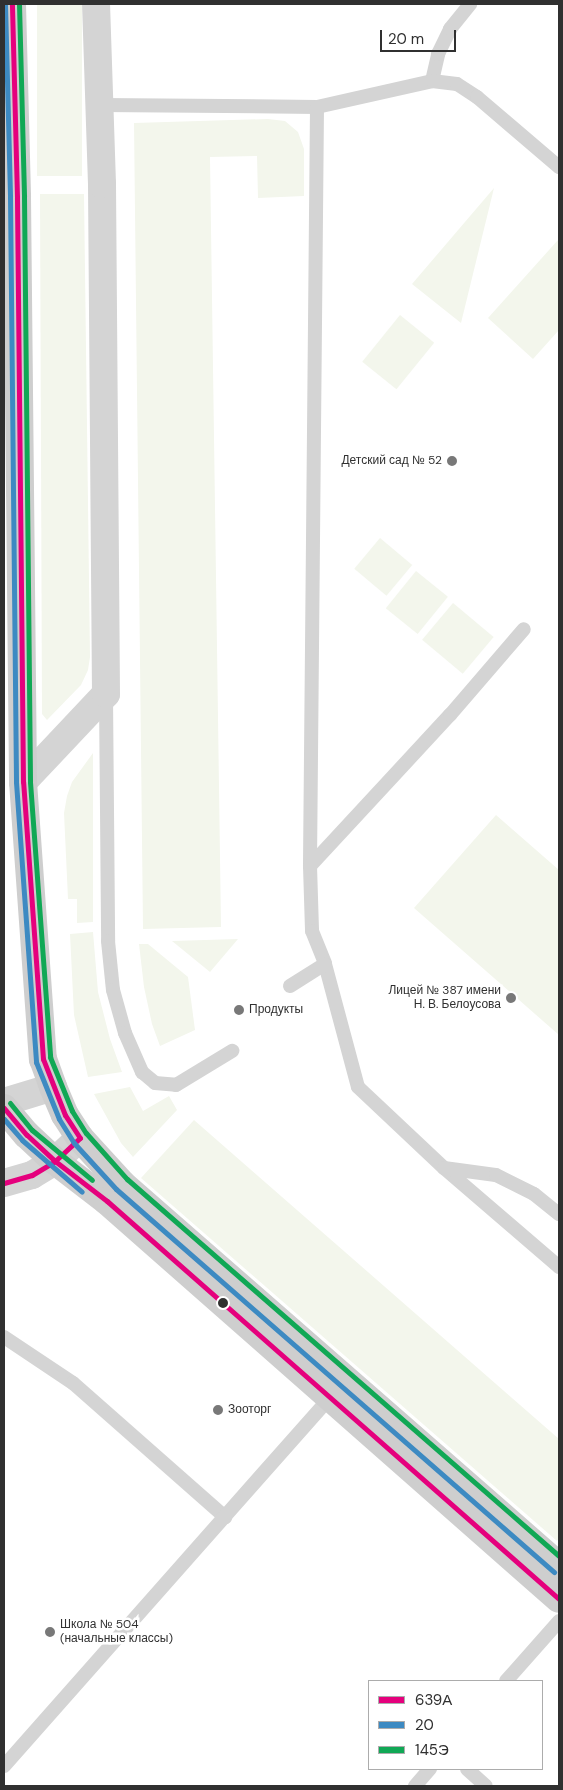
<!DOCTYPE html>
<meta charset="utf-8">
<style>
body{margin:0}
#map{position:relative;width:563px;height:1790px;overflow:hidden;background:#fff;font-family:"DM Sans",sans-serif}
div>[style]{position:absolute}
[style*='--x']{left:calc(var(--x)*1px);top:calc(var(--y)*1px);width:calc(var(--w)*1px);rotate:calc(var(--a)*1deg)}
.green>*{inset:0;background:#f3f6ec;transform-origin:0 0}
.lane>*{height:14px;margin:-7px;padding:0 7px;transform-origin:7px;border-radius:7px;background:#d4d4d4}
.street>*{height:28px;margin:-14px;padding:0 14px;transform-origin:14px;border-radius:14px;background:#d4d4d4}
.secondary>*{height:28px;margin:-14px;padding:0 14px;transform-origin:14px;border-radius:14px;background:#cecece}
.bus-1>*{height:5px;margin:-2.5px;padding:0 2.5px;transform-origin:2.5px;border-radius:2.5px;background:#e5007d}
.bus-2>*{height:5px;margin:-2.5px;padding:0 2.5px;transform-origin:2.5px;border-radius:2.5px;background:#3d8ac2}
.bus-3>*{height:5px;margin:-2.5px;padding:0 2.5px;transform-origin:2.5px;border-radius:2.5px;background:#10a855}
.dots>*{width:14px;height:14px;translate:-50% -50%;box-sizing:border-box;border:2px solid #fff;border-radius:50%}
span{translate:-50% -50%;white-space:nowrap;text-align:center;line-height:1.15;-webkit-text-stroke:5px #fff;paint-order:stroke}
.poi-label{font-size:12px;color:#303030}
.right{translate:-100% -50%;text-align:right}
.left{translate:0 -50%;text-align:left}
.frame{position:absolute;inset:0;border:5px solid #303030;pointer-events:none}
.legend{position:absolute;left:368px;top:1680px;width:175px;height:90px;box-sizing:border-box;background:#fff;border:1px solid #acacac;margin:0;padding:6px 9px;list-style:none;font-size:15px;color:#303030}
.legend li{display:flex;align-items:center;gap:10px;height:25px}
.legend b{width:25px;border:1px solid #acacac}
.scale{position:absolute;left:380px;top:30px;width:76px;height:22px;box-sizing:border-box;border:2px solid #303030;border-top:0;padding-left:6px;font-size:15px;line-height:18px;white-space:nowrap;color:#303030;-webkit-text-stroke:4px #fff;paint-order:stroke}
</style>
<div id="map">
<div class="green">
<i style="left:37px;top:4px;width:45px;height:172px"></i>
<i style="clip-path:polygon(268px 119px,285px 121px,298px 132px,304px 149px,304px 196px,258px 198px,257px 156px,210px 157px,221px 927px,143px 929px,134px 123px)"></i>
<i style="clip-path:polygon(494px 188px,461px 323px,412px 284px)"></i>
<i style="clip-path:polygon(40px 194px,84px 194px,90px 657px,88px 670px,81px 685px,47px 720px,42px 714px)"></i>
<i style="clip-path:polygon(558px 240px,559px 330px,533px 359px,488px 318px)"></i>
<i style="left:400px;top:315px;width:44px;height:60px;rotate:39deg"></i>
<i style="left:380px;top:538px;width:42px;height:40px;rotate:40deg"></i>
<i style="left:416px;top:571px;width:41px;height:48px;rotate:39deg"></i>
<i style="left:453px;top:603px;width:53px;height:48px;rotate:40deg"></i>
<i style="clip-path:polygon(93px 753px,93px 922px,77px 923px,77px 899px,68px 899px,64px 813px,67px 796px,72px 782px)"></i>
<i style="clip-path:polygon(496px 815px,559px 870px,559px 1035px,414px 908px)"></i>
<i style="clip-path:polygon(93px 932px,98px 992px,110px 1039px,122px 1072px,88px 1077px,74px 1015px,70px 934px)"></i>
<i style="clip-path:polygon(238px 939px,210px 972px,172px 941px)"></i>
<i style="clip-path:polygon(139px 944px,148px 944px,188px 977px,195px 1030px,160px 1046px,152px 1024px,144px 987px)"></i>
<i style="clip-path:polygon(130px 1087px,143px 1111px,169px 1096px,177px 1110px,133px 1157px,121px 1143px,94px 1094px)"></i>
<i style="clip-path:polygon(194px 1120px,559px 1439px,559px 1538px,557px 1541px,141px 1178px)"></i>
</div>
<div class="lane">
<i style="--x:432;--y:81;--w:28;--a:-77"></i>
<i style="--x:438;--y:54;--w:28;--a:-64"></i>
<i style="--x:450;--y:29;--w:32;--a:-51"></i>
<i style="--x:101;--y:105;--w:216;--a:0.5"></i>
<i style="--x:317;--y:107;--w:118;--a:-12.7"></i>
<i style="--x:432;--y:81;--w:25;--a:7"></i>
<i style="--x:457;--y:84;--w:24;--a:33"></i>
<i style="--x:477;--y:97;--w:108;--a:40.5"></i>
<i style="--x:317;--y:107;--w:759;--a:90.53"></i>
<i style="--x:310;--y:866;--w:65;--a:88.2"></i>
<i style="--x:312;--y:931;--w:35;--a:68"></i>
<i style="--x:325;--y:964;--w:127;--a:75"></i>
<i style="--x:358;--y:1087;--w:118;--a:43.3"></i>
<i style="--x:444;--y:1168;--w:152;--a:40.7"></i>
<i style="--x:106;--y:696;--w:245;--a:89.5"></i>
<i style="--x:108;--y:941;--w:49;--a:84.2"></i>
<i style="--x:113;--y:990;--w:45;--a:74.4"></i>
<i style="--x:125;--y:1033;--w:43;--a:66.4"></i>
<i style="--x:142;--y:1072;--w:17;--a:40"></i>
<i style="--x:155;--y:1083;--w:21;--a:5"></i>
<i style="--x:176;--y:1085;--w:66;--a:-31.3"></i>
<i style="--x:310;--y:866;--w:206;--a:-47.2"></i>
<i style="--x:450;--y:715;--w:113;--a:-49.3"></i>
<i style="--x:290;--y:986;--w:41;--a:-32.2"></i>
<i style="--x:444;--y:1168;--w:52;--a:7.7"></i>
<i style="--x:496;--y:1175;--w:42;--a:26.6"></i>
<i style="--x:534;--y:1194;--w:32;--a:39"></i>
<i style="--x:4;--y:1337;--w:83;--a:33.7"></i>
<i style="--x:73;--y:1383;--w:203;--a:41.4"></i>
<i style="--x:506;--y:1681;--w:80;--a:-48.5"></i>
<i style="--x:4;--y:1766;--w:492;--a:-48.5"></i>
<i style="--x:467;--y:1769;--w:25;--a:42"></i>
<i style="--x:415;--y:1786;--w:23;--a:-49"></i>
</div>
<div class="street">
<i style="--x:23;--y:782;--w:121;--a:-46.7"></i>
<i style="--x:106;--y:694;--w:510;--a:-90.45"></i>
<i style="--x:102;--y:184;--w:180;--a:-91.9"></i>
<i style="--x:4;--y:1102;--w:51;--a:-17"></i>
<i style="--x:4;--y:1183;--w:29;--a:-16"></i>
<i style="--x:32;--y:1175;--w:27;--a:-31"></i>
<i style="--x:55;--y:1161;--w:34;--a:-43"></i>
</div>
<div class="secondary">
<i style="--x:12;--y:4;--w:193;--a:88.5"></i>
<i style="--x:17;--y:197;--w:585;--a:89.41"></i>
<i style="--x:23;--y:782;--w:278;--a:85.9"></i>
<i style="--x:43;--y:1059;--w:30;--a:70"></i>
<i style="--x:53;--y:1087;--w:30;--a:67"></i>
<i style="--x:65;--y:1115;--w:27;--a:57"></i>
<i style="--x:80;--y:1138;--w:62;--a:47.6"></i>
<i style="--x:122;--y:1184;--w:580;--a:41.16"></i>
<i style="--x:4;--y:1108;--w:35;--a:50"></i>
<i style="--x:27;--y:1135;--w:38;--a:43"></i>
<i style="--x:55;--y:1161;--w:66;--a:37.6"></i>
<i style="--x:107;--y:1201;--w:602;--a:41.36"></i>
</div>
<div class="bus-1">
<i style="--x:4;--y:1108;--w:35;--a:50"></i>
<i style="--x:27;--y:1135;--w:38;--a:43"></i>
<i style="--x:55;--y:1161;--w:66;--a:37.6"></i>
<i style="--x:107;--y:1201;--w:602;--a:41.36"></i>
<i style="--x:4;--y:1183;--w:29;--a:-16"></i>
<i style="--x:32;--y:1175;--w:27;--a:-31"></i>
<i style="--x:55;--y:1161;--w:34;--a:-43"></i>
<i style="--x:80;--y:1138;--w:27;--a:-123"></i>
<i style="--x:65;--y:1115;--w:60;--a:-111.4"></i>
<i style="--x:43;--y:1059;--w:278;--a:-94.1"></i>
<i style="--x:23;--y:782;--w:585;--a:-90.59"></i>
<i style="--x:17;--y:197;--w:193;--a:-91.5"></i>
</div>
<div class="bus-2">
<i style="--x:5;--y:4;--w:193;--a:88.5"></i>
<i style="--x:10;--y:197;--w:585;--a:89.41"></i>
<i style="--x:16;--y:782;--w:281;--a:85.9"></i>
<i style="--x:36;--y:1062;--w:61;--a:68"></i>
<i style="--x:59;--y:1119;--w:28;--a:58"></i>
<i style="--x:74;--y:1143;--w:62;--a:47.6"></i>
<i style="--x:116;--y:1189;--w:582;--a:41.17"></i>
<i style="--x:4;--y:1119;--w:28;--a:49"></i>
<i style="--x:22;--y:1140;--w:79;--a:40.9"></i>
</div>
<div class="bus-3">
<i style="--x:19;--y:4;--w:193;--a:88.5"></i>
<i style="--x:24;--y:197;--w:585;--a:89.41"></i>
<i style="--x:30;--y:782;--w:276;--a:85.8"></i>
<i style="--x:50;--y:1057;--w:58;--a:67.8"></i>
<i style="--x:72;--y:1111;--w:26;--a:58"></i>
<i style="--x:86;--y:1133;--w:62;--a:48.3"></i>
<i style="--x:127;--y:1179;--w:573;--a:41.11"></i>
<i style="--x:10;--y:1103;--w:35;--a:51"></i>
<i style="--x:32;--y:1130;--w:78;--a:39.8"></i>
</div>
<div class="dots">
<i style="left:452px;top:461px;background:#787878"></i>
<i style="left:511px;top:998px;background:#787878"></i>
<i style="left:239px;top:1010px;background:#787878"></i>
<i style="left:223px;top:1303px;background:#303030"></i>
<i style="left:218px;top:1410px;background:#787878"></i>
<i style="left:50px;top:1632px;background:#787878"></i>
</div>
<div class="poi-label">
<span class="right" style="left:442px;top:461px">Детский сад № 52</span>
<span class="right" style="left:501px;top:998px">Лицей № 387 имени<br>Н. В. Белоусова</span>
<span class="left" style="left:249px;top:1010px">Продукты</span>
<span class="left" style="left:228px;top:1410px">Зооторг</span>
<span class="left" style="left:60px;top:1632px">Школа № 504<br>(начальные классы)</span>
</div>
<div class="frame"></div>
<ul class="legend">
<li><b style="height:6px;background:#e5007d"></b>639А</li>
<li><b style="height:6px;background:#3d8ac2"></b>20</li>
<li><b style="height:6px;background:#10a855"></b>145Э</li>
</ul>
<div class="scale">20 m</div>
</div>
